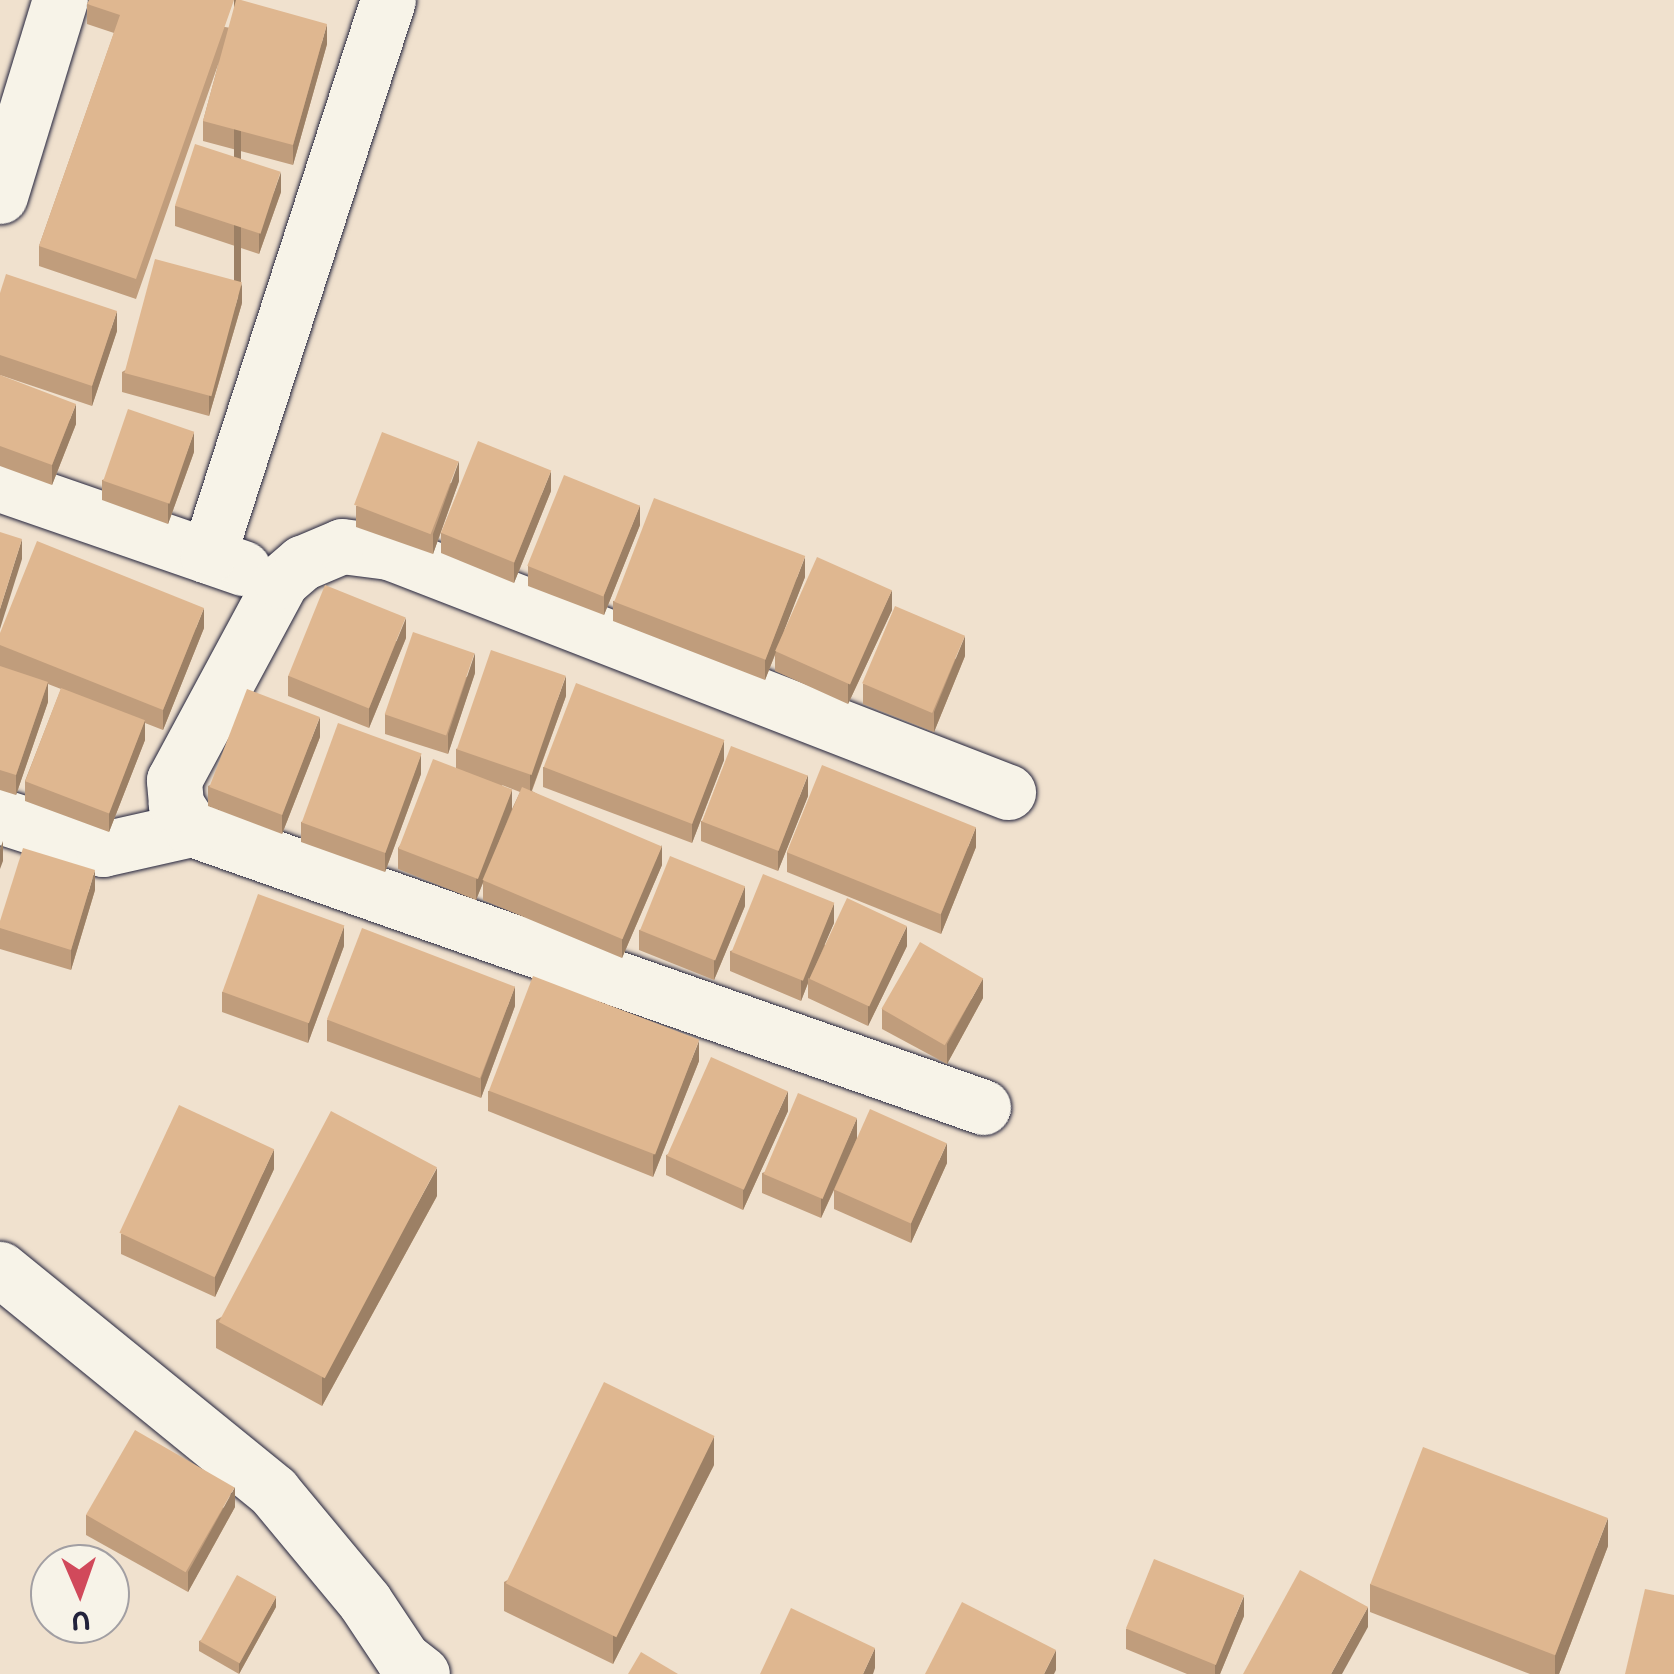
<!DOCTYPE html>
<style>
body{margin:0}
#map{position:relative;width:1674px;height:1674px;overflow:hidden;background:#f0e1ce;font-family:Itim,sans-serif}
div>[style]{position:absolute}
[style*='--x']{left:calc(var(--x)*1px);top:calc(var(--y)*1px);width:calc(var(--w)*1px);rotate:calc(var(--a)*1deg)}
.roads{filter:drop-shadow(0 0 2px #22223b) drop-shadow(0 0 2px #22223b)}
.minor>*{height:55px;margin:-27.5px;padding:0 27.5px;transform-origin:27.5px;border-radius:27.5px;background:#f7f3e8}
.wall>*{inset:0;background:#c09d7c}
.shaded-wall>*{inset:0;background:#9c8065;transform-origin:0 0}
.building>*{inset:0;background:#dfb790;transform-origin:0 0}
span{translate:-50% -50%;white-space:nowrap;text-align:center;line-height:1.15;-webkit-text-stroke:10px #f7f3e8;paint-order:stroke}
.north{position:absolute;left:30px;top:1544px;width:100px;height:100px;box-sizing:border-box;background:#f7f3e8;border:2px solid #a29fa3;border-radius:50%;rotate:178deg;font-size:28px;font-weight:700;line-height:40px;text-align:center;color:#22223b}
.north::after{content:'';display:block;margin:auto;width:35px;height:45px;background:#d1495b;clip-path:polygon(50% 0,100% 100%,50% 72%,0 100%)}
</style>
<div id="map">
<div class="roads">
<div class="minor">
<i style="--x:0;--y:196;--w:205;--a:-73"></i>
<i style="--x:0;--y:484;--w:257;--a:19.1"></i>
<i style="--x:208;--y:556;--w:584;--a:-72.06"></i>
<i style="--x:0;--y:816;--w:108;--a:17.8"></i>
<i style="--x:103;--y:849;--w:91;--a:-12.7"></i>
<i style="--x:983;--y:1107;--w:838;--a:-160.64"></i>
<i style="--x:192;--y:829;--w:30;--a:-123"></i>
<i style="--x:176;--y:804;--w:24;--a:-95"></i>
<i style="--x:174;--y:780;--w:226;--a:-61.7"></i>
<i style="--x:281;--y:581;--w:28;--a:-41"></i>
<i style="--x:302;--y:563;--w:43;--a:-23"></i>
<i style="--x:342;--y:546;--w:47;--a:7.3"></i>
<i style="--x:389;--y:552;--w:664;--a:21.19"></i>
<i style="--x:0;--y:1269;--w:352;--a:39.1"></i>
<i style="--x:273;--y:1491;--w:144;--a:50.3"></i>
<i style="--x:365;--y:1602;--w:69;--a:56.3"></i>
<i style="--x:403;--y:1659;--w:24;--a:38"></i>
</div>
</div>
<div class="wall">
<i style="clip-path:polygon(87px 4px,327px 44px,293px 165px,203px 141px,203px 121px,219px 62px,136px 299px,39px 266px,39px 246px,114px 33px,87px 24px)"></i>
<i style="clip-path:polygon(281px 192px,259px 254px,175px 226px,175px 206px)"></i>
<i style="clip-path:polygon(0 293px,117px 331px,92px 406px,0 375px)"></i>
<i style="clip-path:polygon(242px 303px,209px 416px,122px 392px,122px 372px)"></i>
<i style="clip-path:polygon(0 375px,76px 424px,52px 485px,0 466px)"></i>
<i style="clip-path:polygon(194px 452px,168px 524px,102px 500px,102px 480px)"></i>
<i style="clip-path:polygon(459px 481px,433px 554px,356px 527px,356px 506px)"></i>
<i style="clip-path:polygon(551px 491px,514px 583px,441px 553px,441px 533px)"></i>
<i style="clip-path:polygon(640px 525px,604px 615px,528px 586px,528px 566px)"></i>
<i style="clip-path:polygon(805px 577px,784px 630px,892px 610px,848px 704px,775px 671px,775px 655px,765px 680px,613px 621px,613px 601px)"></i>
<i style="clip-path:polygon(204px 628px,163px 730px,145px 723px,145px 740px,109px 832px,25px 801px,25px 781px,61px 689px,48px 684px,48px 702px,16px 795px,0 790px,0 633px)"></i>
<i style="clip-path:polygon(406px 638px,369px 728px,288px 696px,288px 676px)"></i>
<i style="clip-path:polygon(965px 656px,934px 732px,863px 704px,863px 684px)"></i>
<i style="clip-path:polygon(475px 673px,448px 754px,385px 734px,385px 714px)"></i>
<i style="clip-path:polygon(evenodd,566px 696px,532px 791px,662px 865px,622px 958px,483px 900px,483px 883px,476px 900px,398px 869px,398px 848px,456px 768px,456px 749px,566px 696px,502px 785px,520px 792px,512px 809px,502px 785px)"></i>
<i style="clip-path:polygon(320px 737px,282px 834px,208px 806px,208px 786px)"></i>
<i style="clip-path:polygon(724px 760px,692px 843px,543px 787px,543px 767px)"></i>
<i style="clip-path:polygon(421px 774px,385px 872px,301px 842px,301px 822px)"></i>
<i style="clip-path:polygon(808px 796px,778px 871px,701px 841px,701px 821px)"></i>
<i style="clip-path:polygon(976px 847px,941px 934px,787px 872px,787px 852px)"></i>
<i style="clip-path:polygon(95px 890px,71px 970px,0 949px,0 921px)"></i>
<i style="clip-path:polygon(745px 906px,714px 980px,639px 950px,639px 930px)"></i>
<i style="clip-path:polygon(834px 923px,824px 945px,907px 946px,868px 1026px,808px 998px,808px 983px,801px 1001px,730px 971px,730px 951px)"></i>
<i style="clip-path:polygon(344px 946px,308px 1043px,222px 1012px,222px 992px)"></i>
<i style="clip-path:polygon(983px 998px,947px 1064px,882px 1029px,882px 1009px)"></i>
<i style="clip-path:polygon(515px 1006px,481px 1098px,327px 1041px,327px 1020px)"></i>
<i style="clip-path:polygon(699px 1061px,653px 1177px,488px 1111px,488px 1091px)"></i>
<i style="clip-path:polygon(788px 1111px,743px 1210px,666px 1175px,666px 1155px)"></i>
<i style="clip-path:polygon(857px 1138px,947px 1163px,911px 1243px,834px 1209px,834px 1190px,821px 1218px,762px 1193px,762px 1173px)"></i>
<i style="clip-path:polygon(274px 1169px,215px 1297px,121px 1254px,121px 1234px)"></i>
<i style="clip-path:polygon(437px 1196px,322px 1406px,216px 1348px,216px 1320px)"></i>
<i style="clip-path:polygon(714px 1465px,613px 1664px,504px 1611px,504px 1582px)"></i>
<i style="clip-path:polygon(235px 1507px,188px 1592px,86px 1535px,86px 1515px)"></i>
<i style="clip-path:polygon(1608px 1546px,1559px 1674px,1530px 1674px,1370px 1612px,1370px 1584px)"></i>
<i style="clip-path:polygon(276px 1607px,239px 1674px,199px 1651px,199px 1641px)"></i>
<i style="clip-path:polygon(1244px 1616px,1220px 1674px,1187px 1674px,1126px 1649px,1126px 1629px)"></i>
</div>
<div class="shaded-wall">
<i style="left:234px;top:0;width:7px;height:296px"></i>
<i style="clip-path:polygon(327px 24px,327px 44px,293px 165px,293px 145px)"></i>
<i style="clip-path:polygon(281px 172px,281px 192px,259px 254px,259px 234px)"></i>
<i style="clip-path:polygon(242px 283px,242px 303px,209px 416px,209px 396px)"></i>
<i style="clip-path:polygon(117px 311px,117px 331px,92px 406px,92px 386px)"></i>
<i style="clip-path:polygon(76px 404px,76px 424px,52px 485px,52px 465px)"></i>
<i style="clip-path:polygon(194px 432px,194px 452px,168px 524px,168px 504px)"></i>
<i style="clip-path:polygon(459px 461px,459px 481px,433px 554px,433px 534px)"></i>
<i style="clip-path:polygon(551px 471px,551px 491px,514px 583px,514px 563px)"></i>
<i style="clip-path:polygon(640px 505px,640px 525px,604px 615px,604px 595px)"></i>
<i style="clip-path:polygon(22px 539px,22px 559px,0 629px,0 609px)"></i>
<i style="clip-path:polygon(805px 557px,805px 577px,765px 680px,765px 660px)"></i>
<i style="clip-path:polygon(892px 590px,892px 610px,848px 704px,848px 684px)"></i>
<i style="clip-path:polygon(204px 608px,204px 628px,163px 730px,163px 710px)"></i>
<i style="clip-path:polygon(406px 618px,406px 638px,369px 728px,369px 708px)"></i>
<i style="clip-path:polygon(965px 636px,965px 656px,934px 732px,934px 712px)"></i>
<i style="clip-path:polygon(475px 653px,475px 673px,448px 754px,448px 734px)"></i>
<i style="clip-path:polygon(566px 676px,566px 696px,530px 795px,530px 775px)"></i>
<i style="clip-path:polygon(48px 682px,48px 702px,16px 795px,16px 775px)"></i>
<i style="clip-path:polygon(320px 717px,320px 737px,282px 834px,282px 814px)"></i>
<i style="clip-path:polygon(145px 720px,145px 740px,109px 832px,109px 812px)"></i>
<i style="clip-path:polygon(724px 740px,724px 760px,692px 843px,692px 823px)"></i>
<i style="clip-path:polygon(421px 754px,421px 774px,385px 872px,385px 852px)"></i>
<i style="clip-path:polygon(808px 775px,808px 796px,778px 871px,778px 851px)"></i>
<i style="clip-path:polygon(512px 789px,512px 809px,476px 900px,476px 880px)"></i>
<i style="clip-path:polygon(976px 827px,976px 847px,941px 934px,941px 914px)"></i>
<i style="clip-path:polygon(3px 841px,3px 861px,0 869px,0 849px)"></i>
<i style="clip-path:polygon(662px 845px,662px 865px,622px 958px,622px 938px)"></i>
<i style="clip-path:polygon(95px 870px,95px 890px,71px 970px,71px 950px)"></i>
<i style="clip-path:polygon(745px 886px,745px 906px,714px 980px,714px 960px)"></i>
<i style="clip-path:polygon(834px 903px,834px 923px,810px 979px,808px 978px,808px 983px,801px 1001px,801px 981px)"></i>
<i style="clip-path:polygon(344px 926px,344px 946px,308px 1043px,308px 1023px)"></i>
<i style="clip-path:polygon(907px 926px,907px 946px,868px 1026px,868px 1006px)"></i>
<i style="clip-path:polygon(983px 978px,983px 998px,947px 1064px,947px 1044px)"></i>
<i style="clip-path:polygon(515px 986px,515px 1006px,481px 1098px,481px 1078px)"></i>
<i style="clip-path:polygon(699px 1041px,699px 1061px,653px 1177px,653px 1156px)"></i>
<i style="clip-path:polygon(788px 1091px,788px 1111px,743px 1210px,743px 1190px)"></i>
<i style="clip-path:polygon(857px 1118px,857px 1138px,821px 1218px,821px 1198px)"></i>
<i style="clip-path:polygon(947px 1143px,947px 1163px,911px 1243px,911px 1223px)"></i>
<i style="clip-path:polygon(274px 1149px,274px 1169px,215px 1297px,215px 1277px)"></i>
<i style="clip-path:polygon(437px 1168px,437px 1196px,322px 1406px,322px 1378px)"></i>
<i style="clip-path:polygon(714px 1436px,714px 1465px,613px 1664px,613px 1636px)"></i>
<i style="clip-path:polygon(235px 1487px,235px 1507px,188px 1592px,188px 1572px)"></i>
<i style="clip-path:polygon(1608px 1518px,1608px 1546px,1559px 1674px,1555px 1674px,1555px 1655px)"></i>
<i style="clip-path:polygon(1244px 1596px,1244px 1616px,1220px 1674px,1215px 1674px,1215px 1665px)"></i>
<i style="clip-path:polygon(276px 1597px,276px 1607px,239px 1674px,239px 1664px)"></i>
<i style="clip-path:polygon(1368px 1607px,1368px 1627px,1342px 1674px,1331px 1674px)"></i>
<i style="clip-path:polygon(875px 1648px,875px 1668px,873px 1674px,863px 1674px)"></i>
<i style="clip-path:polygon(1056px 1650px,1056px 1670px,1054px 1674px,1044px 1674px)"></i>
</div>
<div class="building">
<i style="clip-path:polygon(89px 0,234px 0,136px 279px,39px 246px,120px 15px,87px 4px)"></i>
<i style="clip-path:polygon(236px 0,241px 0,327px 24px,293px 145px,203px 121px)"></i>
<i style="left:195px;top:144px;width:90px;height:65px;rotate:18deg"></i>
<i style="left:155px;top:259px;width:90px;height:118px;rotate:15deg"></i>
<i style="clip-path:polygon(6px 274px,117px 311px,92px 386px,0 355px,0 293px)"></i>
<i style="clip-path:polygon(0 375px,76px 404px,52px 465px,0 446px)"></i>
<i style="left:128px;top:409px;width:70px;height:76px;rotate:19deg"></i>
<i style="left:382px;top:432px;width:82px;height:78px;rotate:21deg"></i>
<i style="left:478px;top:441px;width:79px;height:99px;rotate:22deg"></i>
<i style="left:564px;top:475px;width:82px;height:98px;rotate:22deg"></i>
<i style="left:654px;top:498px;width:162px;height:111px;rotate:21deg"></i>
<i style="clip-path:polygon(0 532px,22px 539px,0 609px)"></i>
<i style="clip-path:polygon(37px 541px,204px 608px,163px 710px,0 645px,0 633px)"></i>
<i style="left:817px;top:557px;width:82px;height:103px;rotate:24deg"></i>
<i style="left:325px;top:585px;width:87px;height:98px;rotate:22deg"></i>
<i style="left:895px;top:606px;width:76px;height:84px;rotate:23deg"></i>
<i style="left:413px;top:632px;width:65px;height:87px;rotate:19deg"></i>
<i style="left:491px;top:650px;width:79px;height:105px;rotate:19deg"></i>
<i style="clip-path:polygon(0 666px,48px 682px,16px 775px,0 770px)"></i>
<i style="left:576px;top:683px;width:159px;height:90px;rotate:21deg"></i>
<i style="left:61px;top:688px;width:90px;height:100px;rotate:21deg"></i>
<i style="left:247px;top:689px;width:78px;height:105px;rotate:21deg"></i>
<i style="left:338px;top:723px;width:89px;height:106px;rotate:20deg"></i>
<i style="left:731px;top:746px;width:82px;height:81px;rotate:21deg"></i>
<i style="left:433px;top:759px;width:85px;height:96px;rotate:21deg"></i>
<i style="left:822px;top:765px;width:166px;height:94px;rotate:22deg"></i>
<i style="left:522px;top:787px;width:152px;height:101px;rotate:23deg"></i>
<i style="clip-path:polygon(23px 848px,95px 870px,71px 950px,0 928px,0 921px)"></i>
<i style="left:670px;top:856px;width:81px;height:80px;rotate:22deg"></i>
<i style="left:763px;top:874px;width:77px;height:84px;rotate:22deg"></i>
<i style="left:258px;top:894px;width:92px;height:104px;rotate:20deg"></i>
<i style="left:847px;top:898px;width:66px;height:89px;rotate:25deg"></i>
<i style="left:362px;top:928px;width:164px;height:98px;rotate:21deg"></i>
<i style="left:920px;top:942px;width:73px;height:77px;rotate:30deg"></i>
<i style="left:533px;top:976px;width:178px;height:123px;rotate:21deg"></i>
<i style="left:711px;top:1057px;width:84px;height:108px;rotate:24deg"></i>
<i style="left:798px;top:1093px;width:64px;height:88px;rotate:23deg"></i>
<i style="left:179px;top:1105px;width:105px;height:141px;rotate:25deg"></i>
<i style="left:870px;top:1109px;width:84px;height:88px;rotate:24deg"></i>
<i style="left:331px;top:1111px;width:120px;height:239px;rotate:28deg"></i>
<i style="left:604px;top:1382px;width:123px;height:224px;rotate:26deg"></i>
<i style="left:135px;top:1430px;width:115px;height:98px;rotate:30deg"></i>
<i style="left:1423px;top:1447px;width:198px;height:147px;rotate:21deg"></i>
<i style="left:1154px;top:1559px;width:97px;height:75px;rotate:22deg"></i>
<i style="clip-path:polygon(1300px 1570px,1368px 1607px,1331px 1674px,1243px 1674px)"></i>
<i style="left:237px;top:1575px;width:45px;height:76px;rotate:29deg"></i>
<i style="clip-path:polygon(1645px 1589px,1674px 1595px,1674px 1674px,1625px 1674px)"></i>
<i style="clip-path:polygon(962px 1602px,1056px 1650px,1044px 1674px,925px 1674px)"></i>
<i style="clip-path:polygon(791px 1608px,875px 1648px,863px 1674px,760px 1674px)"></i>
<i style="clip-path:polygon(641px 1652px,678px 1674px,628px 1674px)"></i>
</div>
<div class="north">U</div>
</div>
